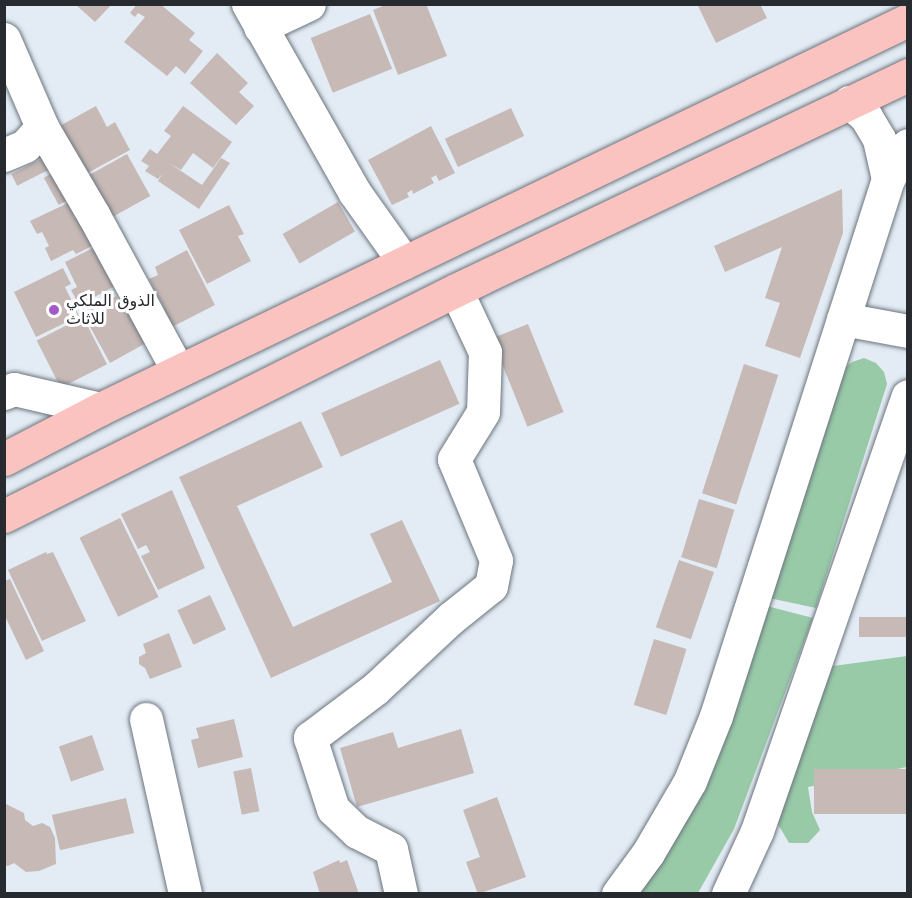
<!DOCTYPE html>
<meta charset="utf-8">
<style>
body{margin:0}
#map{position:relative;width:912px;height:898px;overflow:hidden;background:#e3ecf5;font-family:"DejaVu Sans","Noto Sans Arabic",sans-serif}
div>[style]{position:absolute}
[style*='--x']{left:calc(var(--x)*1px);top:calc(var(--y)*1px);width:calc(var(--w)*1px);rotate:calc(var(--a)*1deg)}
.green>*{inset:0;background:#98caa8}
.building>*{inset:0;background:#c6b9b6;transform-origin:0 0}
.roads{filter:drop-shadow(0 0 2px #6c747c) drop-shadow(0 0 2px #6c747c)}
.minor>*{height:33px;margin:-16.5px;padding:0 16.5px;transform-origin:16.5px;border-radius:16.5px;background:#fff}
.highway>*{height:33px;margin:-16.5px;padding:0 16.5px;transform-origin:16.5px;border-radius:16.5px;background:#fbc3bf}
.dots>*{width:16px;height:16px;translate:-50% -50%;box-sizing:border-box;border:3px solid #fff;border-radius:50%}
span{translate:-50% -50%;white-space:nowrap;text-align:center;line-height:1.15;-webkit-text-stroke:6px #fff;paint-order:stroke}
.poi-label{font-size:16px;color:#272a2e}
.left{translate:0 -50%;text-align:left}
.frame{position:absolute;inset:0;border:6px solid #272a2e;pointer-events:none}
</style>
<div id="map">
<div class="green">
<i style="clip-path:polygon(864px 358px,876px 363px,884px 372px,887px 384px,816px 608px,769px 598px,842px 370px,852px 362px)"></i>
<i style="clip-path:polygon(763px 605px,813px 618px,734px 829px,698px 893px,633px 894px)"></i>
<i style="clip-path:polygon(907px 656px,907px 767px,808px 787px,812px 812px,820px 830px,808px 843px,789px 843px,775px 819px,833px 666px)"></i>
</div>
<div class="building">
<i style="clip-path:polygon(75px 4px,112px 4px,95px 22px)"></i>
<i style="clip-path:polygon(137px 4px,160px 4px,195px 33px,189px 40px,203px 51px,185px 74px,176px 66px,167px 76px,124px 42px,145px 17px,138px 13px,135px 17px,130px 13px)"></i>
<i style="clip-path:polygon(388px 4px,426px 4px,447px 56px,398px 75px,373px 10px)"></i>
<i style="clip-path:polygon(697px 4px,760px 4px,767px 18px,716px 43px)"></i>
<i style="left:370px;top:14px;width:59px;height:64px;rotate:68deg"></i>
<i style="clip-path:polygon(217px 53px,248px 83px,239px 92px,254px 106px,236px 125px,190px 83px)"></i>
<i style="clip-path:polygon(96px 106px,107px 127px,115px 122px,130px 150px,82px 176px,56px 128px)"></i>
<i style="clip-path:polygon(183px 106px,232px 142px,213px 168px,193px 153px,181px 170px,169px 163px,202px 185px,221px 158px,230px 163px,199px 209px,158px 181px,162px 174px,158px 179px,145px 171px,149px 166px,141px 161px,150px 149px,157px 154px,171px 136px,164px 131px)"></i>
<i style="left:511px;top:108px;width:31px;height:73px;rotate:65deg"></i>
<i style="clip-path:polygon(431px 126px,455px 173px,439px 181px,436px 175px,431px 178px,434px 183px,413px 194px,412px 190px,407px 193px,409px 197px,392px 205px,368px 160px)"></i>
<i style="left:127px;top:154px;width:48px;height:54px;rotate:61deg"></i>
<i style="left:47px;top:156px;width:13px;height:40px;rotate:63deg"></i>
<i style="left:56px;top:171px;width:31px;height:14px;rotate:61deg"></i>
<i style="clip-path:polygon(842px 189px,843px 233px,800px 358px,765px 346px,780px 303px,765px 298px,782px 247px,725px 272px,714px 246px)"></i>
<i style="left:338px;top:202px;width:34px;height:64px;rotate:60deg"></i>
<i style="clip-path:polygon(68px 203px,75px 218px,85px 214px,92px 246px,76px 254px,73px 250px,51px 261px,45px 248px,49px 246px,42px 232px,37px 234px,30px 221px)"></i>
<i style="clip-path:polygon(229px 205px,244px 234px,238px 236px,251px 261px,207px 284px,179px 230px)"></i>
<i style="clip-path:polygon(101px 244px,121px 283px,79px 305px,71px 290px,77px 287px,65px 262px)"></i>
<i style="clip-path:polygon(187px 250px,215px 305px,170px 328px,161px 309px,164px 308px,149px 279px,158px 275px,155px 267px)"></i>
<i style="clip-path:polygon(63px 268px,71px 284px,65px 287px,79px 316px,36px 337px,14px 292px)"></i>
<i style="clip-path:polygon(116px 296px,122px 307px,135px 300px,155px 338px,110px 363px,83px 314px)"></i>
<i style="left:83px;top:317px;width:53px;height:52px;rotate:63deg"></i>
<i style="left:528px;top:324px;width:95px;height:39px;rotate:68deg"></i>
<i style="left:440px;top:360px;width:48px;height:130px;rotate:66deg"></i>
<i style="left:744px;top:364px;width:36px;height:136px;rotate:18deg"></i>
<i style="clip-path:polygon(301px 421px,323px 467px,237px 506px,293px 627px,392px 582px,370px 534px,402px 520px,440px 601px,271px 678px,179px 477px)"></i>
<i style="clip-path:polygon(172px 490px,205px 568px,158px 590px,141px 556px,150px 552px,146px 545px,138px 549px,121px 514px)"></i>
<i style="left:699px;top:499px;width:37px;height:61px;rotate:17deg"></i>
<i style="left:120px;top:518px;width:88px;height:45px;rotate:64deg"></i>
<i style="clip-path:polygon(46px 552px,47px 554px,53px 552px,86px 621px,42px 641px,8px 570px)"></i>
<i style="left:679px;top:560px;width:37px;height:71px;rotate:19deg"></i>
<i style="clip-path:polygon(10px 579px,44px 651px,26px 660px,4px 614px,4px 581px)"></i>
<i style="left:210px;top:595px;width:38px;height:36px;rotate:65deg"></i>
<i style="left:908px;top:617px;width:20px;height:49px;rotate:90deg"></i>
<i style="clip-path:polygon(169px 633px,182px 667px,150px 679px,145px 668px,139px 664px,139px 657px,146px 653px,143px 644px)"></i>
<i style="left:654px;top:639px;width:34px;height:69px;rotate:17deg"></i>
<i style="clip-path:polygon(234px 719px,243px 757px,198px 768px,191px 740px,199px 738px,196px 728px)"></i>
<i style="clip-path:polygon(461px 729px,474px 773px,357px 807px,340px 748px,393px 732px,398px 748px)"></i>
<i style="left:92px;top:735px;width:37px;height:35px;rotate:71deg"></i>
<i style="left:251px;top:768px;width:44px;height:18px;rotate:79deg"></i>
<i style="left:908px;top:769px;width:45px;height:94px;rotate:90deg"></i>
<i style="clip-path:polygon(497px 797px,526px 877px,478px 894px,466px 862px,480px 857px,463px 810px)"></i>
<i style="left:126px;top:798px;width:36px;height:76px;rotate:77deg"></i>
<i style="clip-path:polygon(4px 800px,6px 804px,24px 813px,25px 820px,33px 826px,42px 823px,50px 827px,55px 838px,56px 864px,39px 871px,26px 872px,14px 863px,8px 866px,4px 865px)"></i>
<i style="clip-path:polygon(339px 860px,340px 863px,347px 860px,359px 894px,320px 894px,313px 872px)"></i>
</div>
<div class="roads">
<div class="minor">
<i style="--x:248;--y:4;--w:217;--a:60.5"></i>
<i style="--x:355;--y:193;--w:85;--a:54.6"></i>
<i style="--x:260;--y:27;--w:54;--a:-25.1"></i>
<i style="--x:4;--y:39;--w:96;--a:66.6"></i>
<i style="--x:42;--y:127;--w:25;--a:132"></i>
<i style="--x:25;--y:146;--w:23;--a:157"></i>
<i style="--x:849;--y:102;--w:23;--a:41"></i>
<i style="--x:866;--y:117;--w:26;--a:59"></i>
<i style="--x:879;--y:139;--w:41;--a:77.3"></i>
<i style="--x:42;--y:127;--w:103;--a:59.7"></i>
<i style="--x:94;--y:216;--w:176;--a:61.5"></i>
<i style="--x:843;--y:319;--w:66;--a:10.5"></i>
<i style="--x:4;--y:393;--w:11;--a:-22"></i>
<i style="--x:14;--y:389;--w:88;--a:13.1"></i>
<i style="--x:146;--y:719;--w:179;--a:77.4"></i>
<i style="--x:401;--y:894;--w:46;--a:-102.5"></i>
<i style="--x:391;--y:849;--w:38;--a:-153"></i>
<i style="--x:357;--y:832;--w:33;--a:-136"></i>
<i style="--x:333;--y:809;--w:75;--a:-107.9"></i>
<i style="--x:310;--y:738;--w:81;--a:-37"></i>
<i style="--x:375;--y:689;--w:104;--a:-43.1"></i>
<i style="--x:451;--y:618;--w:51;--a:-38.7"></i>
<i style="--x:491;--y:586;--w:26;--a:-79"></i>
<i style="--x:496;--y:560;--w:109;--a:-112.6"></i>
<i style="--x:454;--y:459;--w:55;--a:-58.3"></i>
<i style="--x:483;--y:412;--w:60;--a:-88.1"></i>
<i style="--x:485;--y:352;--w:68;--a:-115.1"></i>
<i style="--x:618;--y:894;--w:51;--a:-53.8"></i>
<i style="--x:648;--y:853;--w:83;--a:-59.7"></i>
<i style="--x:690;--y:781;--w:70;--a:-68.2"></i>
<i style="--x:716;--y:716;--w:564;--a:-72.24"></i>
<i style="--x:888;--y:179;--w:39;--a:-60"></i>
<i style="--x:728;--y:894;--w:69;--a:-65.3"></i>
<i style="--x:757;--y:831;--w:460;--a:-70.9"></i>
</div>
<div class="highway">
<i style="--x:4;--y:459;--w:108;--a:-27.5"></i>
<i style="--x:100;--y:409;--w:897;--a:-25.71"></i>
<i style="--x:4;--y:516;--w:505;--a:-26.57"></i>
<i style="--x:456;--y:290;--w:501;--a:-25.44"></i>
</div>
</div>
<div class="dots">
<i style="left:54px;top:310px;background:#a558ca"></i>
</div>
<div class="poi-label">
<span class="left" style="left:66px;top:310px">الذوق الملكي<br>للاثاث</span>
</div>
<div class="frame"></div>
</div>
